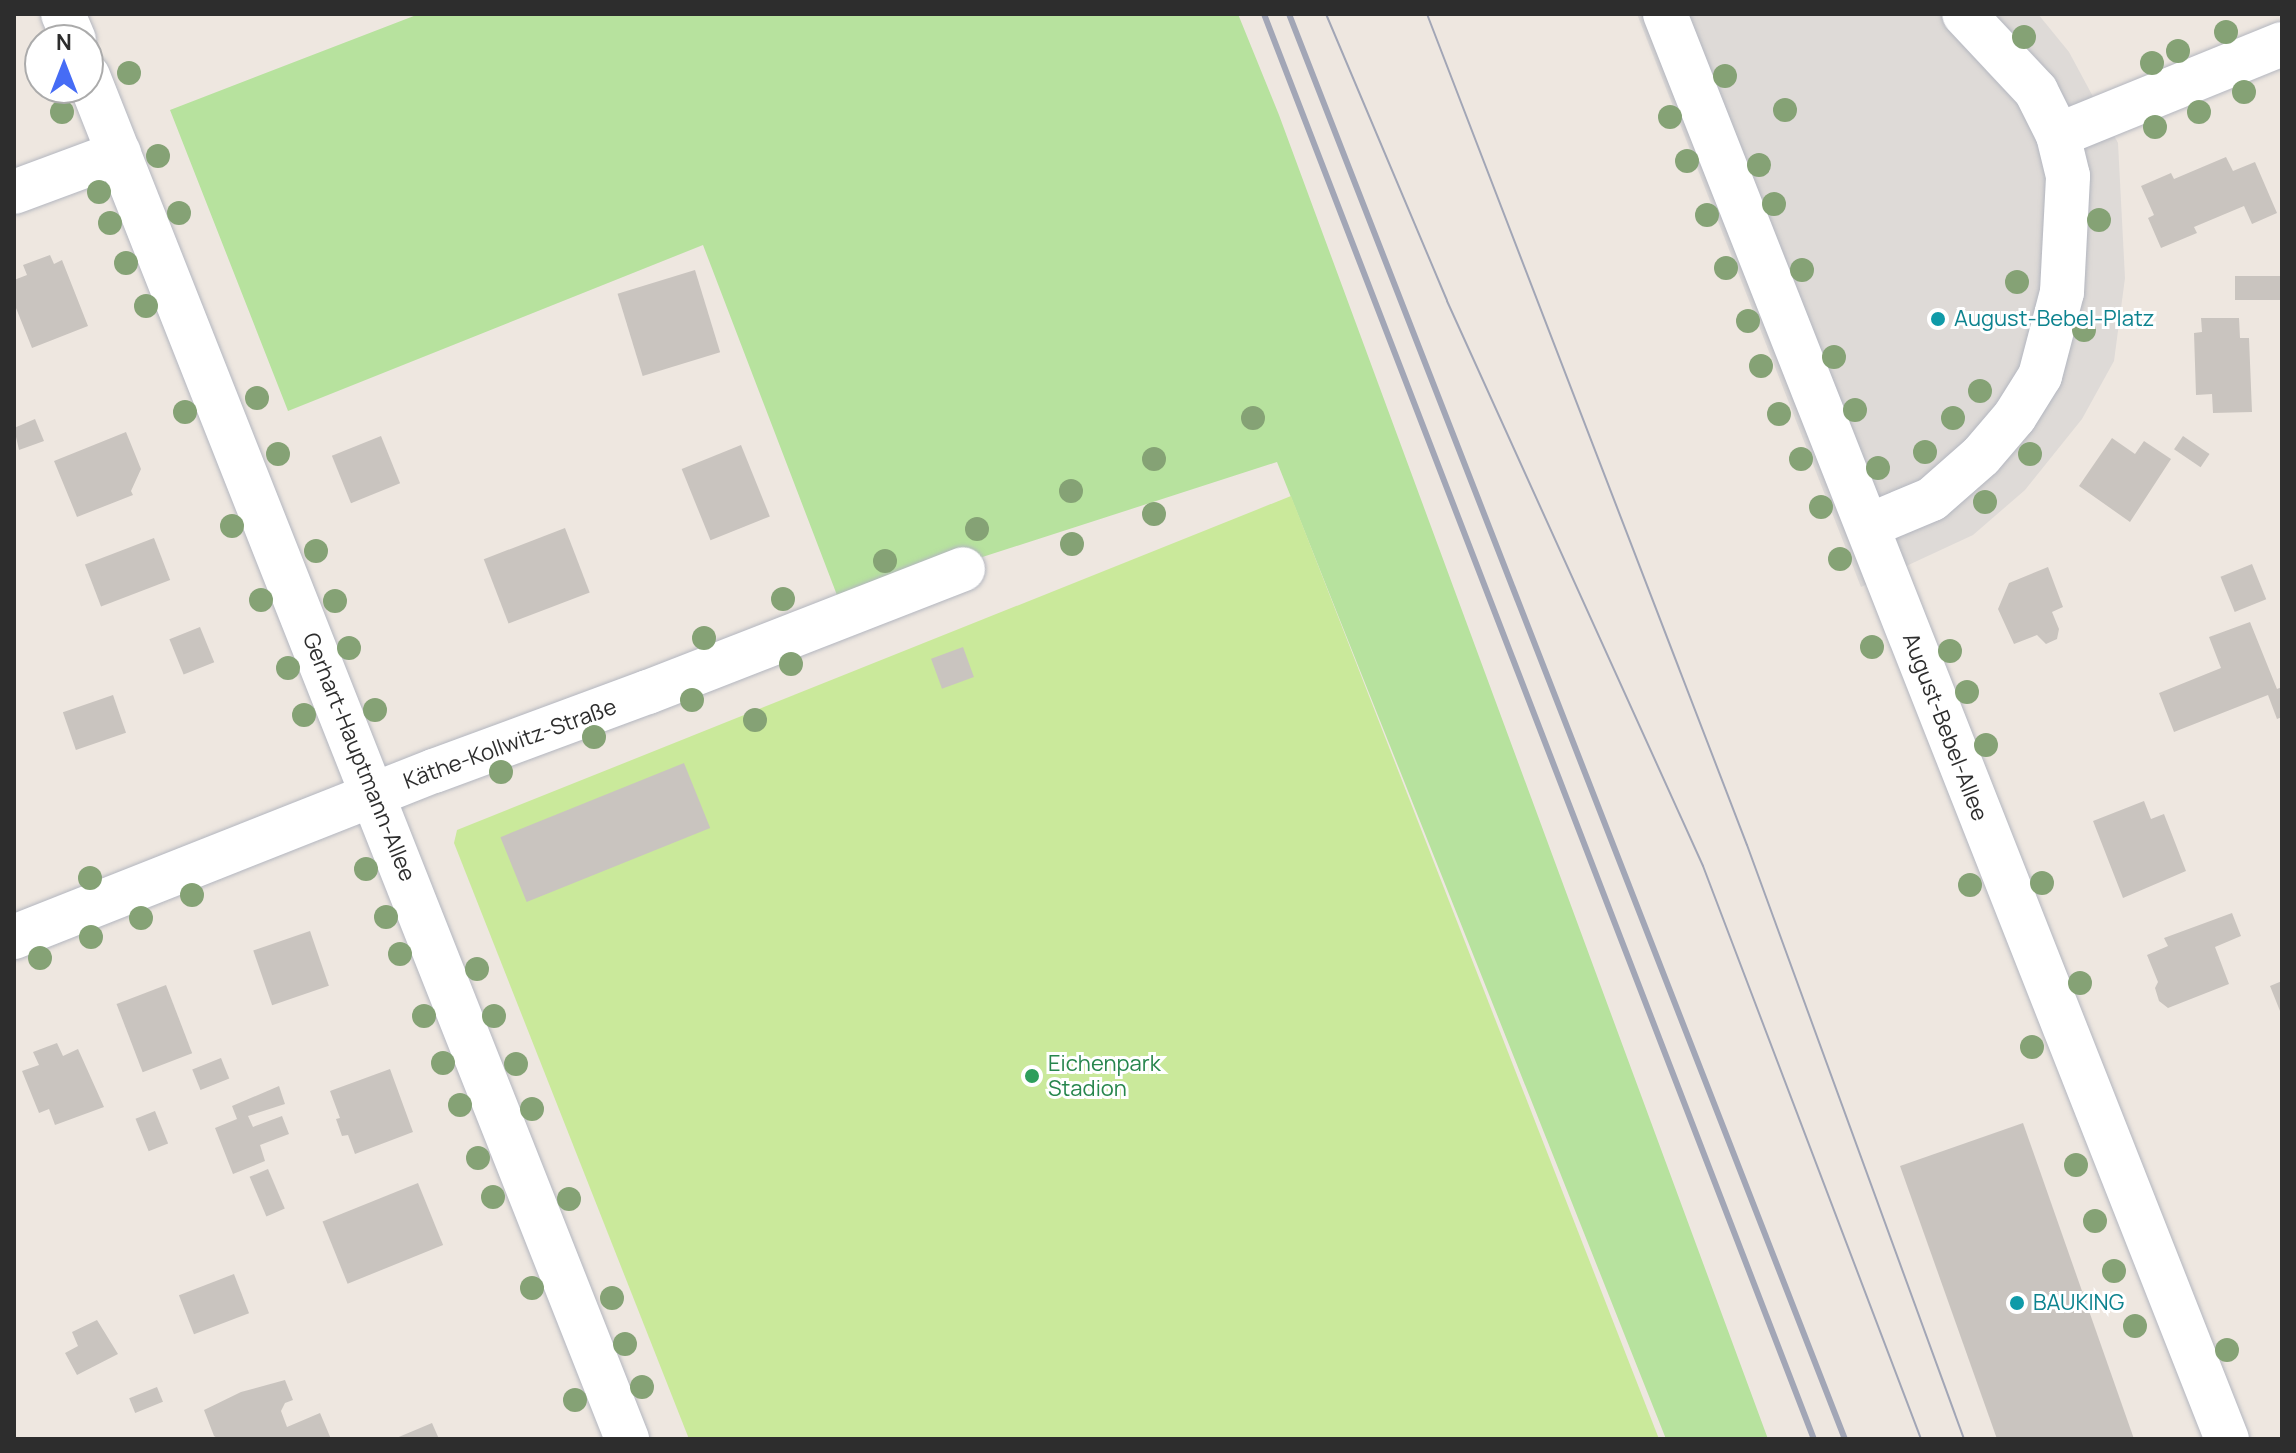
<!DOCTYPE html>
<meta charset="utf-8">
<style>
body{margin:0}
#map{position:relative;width:2296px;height:1453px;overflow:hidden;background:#eee7e0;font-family:Manrope,sans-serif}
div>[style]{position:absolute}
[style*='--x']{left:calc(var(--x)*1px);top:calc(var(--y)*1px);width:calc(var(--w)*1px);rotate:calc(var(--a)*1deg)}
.green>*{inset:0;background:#b7e29e}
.pitch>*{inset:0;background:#cae99b}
.plaza>*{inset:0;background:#dedad7}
.building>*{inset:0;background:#c9c4bf;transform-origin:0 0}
.roads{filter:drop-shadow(0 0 2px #b3b6bf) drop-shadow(0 0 2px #b3b6bf)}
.minor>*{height:44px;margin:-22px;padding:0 22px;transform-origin:22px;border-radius:22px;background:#fff}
.tram>*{height:2px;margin:-1px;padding:0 1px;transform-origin:1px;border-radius:1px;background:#a2a6b6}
.rail>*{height:6px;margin:-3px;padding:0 3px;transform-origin:3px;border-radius:3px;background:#a2a6b6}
.trees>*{width:24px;height:24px;margin:-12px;border-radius:50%;background:#85a275}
.dots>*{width:22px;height:22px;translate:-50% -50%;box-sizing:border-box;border:4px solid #fff;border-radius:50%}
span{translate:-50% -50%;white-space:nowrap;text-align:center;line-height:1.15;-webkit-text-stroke:6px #fff;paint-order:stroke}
.culture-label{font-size:22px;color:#0d838f}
.left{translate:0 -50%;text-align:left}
.street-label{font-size:22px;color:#2d2d2d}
.leisure-label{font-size:22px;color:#27864d}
.frame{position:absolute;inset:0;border:16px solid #2d2d2d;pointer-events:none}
.north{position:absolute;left:24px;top:24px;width:80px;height:80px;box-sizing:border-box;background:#fff;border:2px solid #ababab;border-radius:50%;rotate:0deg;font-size:22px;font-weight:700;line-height:32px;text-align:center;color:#2d2d2d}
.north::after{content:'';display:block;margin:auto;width:28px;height:36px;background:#466cf5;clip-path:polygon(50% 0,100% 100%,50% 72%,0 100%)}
</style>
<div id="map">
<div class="green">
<i style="clip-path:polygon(419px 14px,1238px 14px,1279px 115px,1768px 1439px,1666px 1439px,1277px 462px,840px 603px,703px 245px,288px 411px,170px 110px)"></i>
</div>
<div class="pitch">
<i style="clip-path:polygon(1291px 496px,1659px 1439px,689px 1439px,454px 843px,457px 830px)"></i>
</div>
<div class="plaza">
<i style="clip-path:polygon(1637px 14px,2038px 14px,2069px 52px,2118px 143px,2125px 278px,2114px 361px,2082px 419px,2025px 490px,1973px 535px,1861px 587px)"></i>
</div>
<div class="building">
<i style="clip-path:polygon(2226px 157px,2233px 171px,2255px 162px,2277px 213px,2252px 224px,2244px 206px,2194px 227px,2197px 233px,2161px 248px,2148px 218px,2154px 215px,2141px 186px,2171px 173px,2174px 179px)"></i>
<i style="clip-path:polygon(50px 255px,54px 264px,62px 260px,88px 326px,32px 348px,14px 303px,14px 280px,27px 275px,23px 265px)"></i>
<i style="left:695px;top:270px;width:86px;height:81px;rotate:73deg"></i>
<i style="left:2282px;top:276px;width:24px;height:47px;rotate:90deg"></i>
<i style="clip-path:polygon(2201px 318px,2239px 318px,2240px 338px,2249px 338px,2252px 412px,2213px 413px,2212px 394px,2196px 395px,2194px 333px,2202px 332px)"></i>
<i style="clip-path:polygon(35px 419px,44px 441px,19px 450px,14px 428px)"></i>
<i style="clip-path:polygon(126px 432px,141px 469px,131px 491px,133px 495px,77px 517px,54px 461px)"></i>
<i style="left:381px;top:436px;width:51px;height:53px;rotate:68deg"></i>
<i style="left:2183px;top:436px;width:32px;height:16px;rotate:34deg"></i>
<i style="clip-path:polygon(2112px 438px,2135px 454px,2144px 441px,2171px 459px,2130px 522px,2079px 486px)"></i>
<i style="left:741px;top:445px;width:77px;height:64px;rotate:68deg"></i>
<i style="left:565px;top:528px;width:69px;height:87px;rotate:69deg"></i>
<i style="left:154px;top:538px;width:45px;height:74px;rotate:69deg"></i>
<i style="left:2252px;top:564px;width:38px;height:34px;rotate:68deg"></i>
<i style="clip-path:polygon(2048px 567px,2063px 607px,2052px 612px,2059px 629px,2057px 639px,2046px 644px,2037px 635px,2014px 644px,1998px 609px,2009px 583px)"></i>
<i style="clip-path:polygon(2250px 622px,2277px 689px,2282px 687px,2282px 717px,2277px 719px,2268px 695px,2174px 732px,2159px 693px,2221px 668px,2209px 637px)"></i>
<i style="left:200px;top:627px;width:38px;height:33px;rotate:68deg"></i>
<i style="left:963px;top:647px;width:32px;height:34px;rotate:70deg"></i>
<i style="left:113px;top:695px;width:40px;height:53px;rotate:71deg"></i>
<i style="left:684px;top:763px;width:70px;height:198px;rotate:68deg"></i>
<i style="clip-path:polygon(2144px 801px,2151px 819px,2164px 814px,2186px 871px,2123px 898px,2093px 821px)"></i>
<i style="clip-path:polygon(2232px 913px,2241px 936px,2215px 947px,2229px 984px,2168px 1008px,2159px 1001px,2155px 988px,2158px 982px,2147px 955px,2168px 946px,2164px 938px)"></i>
<i style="left:310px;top:931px;width:58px;height:60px;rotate:71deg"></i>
<i style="clip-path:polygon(2282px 981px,2282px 1016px,2270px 986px)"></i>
<i style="left:166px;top:985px;width:73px;height:53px;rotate:69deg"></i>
<i style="clip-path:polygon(57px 1043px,63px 1056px,78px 1049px,104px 1107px,55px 1125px,49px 1109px,39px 1113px,22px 1071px,39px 1065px,33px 1052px)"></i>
<i style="left:221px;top:1058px;width:22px;height:31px;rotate:68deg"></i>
<i style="clip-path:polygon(390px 1069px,413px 1132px,355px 1154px,348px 1135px,342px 1136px,336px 1119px,340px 1118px,330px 1091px)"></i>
<i style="clip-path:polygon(279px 1086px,285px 1104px,248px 1116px,253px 1127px,282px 1116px,289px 1134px,260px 1145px,265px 1161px,233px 1174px,215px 1128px,237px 1119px,232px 1106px)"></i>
<i style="left:155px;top:1111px;width:35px;height:21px;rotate:68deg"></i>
<i style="clip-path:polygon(2023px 1123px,2134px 1439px,1997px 1439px,1900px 1166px)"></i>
<i style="left:268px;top:1169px;width:43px;height:20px;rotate:67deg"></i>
<i style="left:418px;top:1183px;width:67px;height:103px;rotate:68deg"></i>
<i style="left:234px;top:1274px;width:42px;height:59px;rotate:69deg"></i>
<i style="clip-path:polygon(97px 1320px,118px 1354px,77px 1375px,65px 1353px,78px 1346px,72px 1332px)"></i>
<i style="clip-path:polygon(285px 1380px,293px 1400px,285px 1403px,281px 1411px,287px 1427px,320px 1413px,331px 1439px,219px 1439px,214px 1436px,204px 1410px,241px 1392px)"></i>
<i style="left:157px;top:1387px;width:16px;height:30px;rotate:68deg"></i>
<i style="clip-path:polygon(432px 1423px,439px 1439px,394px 1439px)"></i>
</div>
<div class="roads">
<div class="minor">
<i style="--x:63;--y:14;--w:28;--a:67"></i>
<i style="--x:1665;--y:14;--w:1532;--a:68.48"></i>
<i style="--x:88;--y:76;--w:1466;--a:68.42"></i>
<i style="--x:2058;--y:135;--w:242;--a:-22.1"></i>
<i style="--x:14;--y:192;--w:112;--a:-20.4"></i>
<i style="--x:1868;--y:526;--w:69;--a:-22.9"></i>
<i style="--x:1932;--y:499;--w:65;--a:-41.3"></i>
<i style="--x:1981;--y:456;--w:52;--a:-49.6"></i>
<i style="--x:2015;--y:416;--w:47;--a:-58"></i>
<i style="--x:2040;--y:376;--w:87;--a:-75.3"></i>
<i style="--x:2062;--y:292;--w:116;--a:-87"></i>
<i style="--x:2068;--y:176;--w:42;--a:-103.7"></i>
<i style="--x:2058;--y:135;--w:49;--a:-116.6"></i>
<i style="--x:2036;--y:91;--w:105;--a:-133.1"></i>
<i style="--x:14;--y:937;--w:452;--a:-21.6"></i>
<i style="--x:434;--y:771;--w:228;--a:-20.3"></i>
<i style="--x:648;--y:692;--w:338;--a:-21.3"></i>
</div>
</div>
<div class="tram">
<i style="--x:1326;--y:14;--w:311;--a:67.1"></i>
<i style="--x:1447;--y:301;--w:620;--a:65.62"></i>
<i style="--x:1703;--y:866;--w:613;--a:69.17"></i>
<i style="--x:1427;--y:14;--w:890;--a:68.94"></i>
<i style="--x:1747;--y:845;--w:632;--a:69.93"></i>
</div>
<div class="rail">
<i style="--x:1264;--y:14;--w:1527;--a:68.9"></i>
<i style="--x:1289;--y:14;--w:1530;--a:68.69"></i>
</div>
<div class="trees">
<i style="left:2226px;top:32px"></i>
<i style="left:2024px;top:37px"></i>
<i style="left:2178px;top:51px"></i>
<i style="left:2152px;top:63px"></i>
<i style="left:129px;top:73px"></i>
<i style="left:1725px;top:76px"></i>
<i style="left:2244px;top:92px"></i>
<i style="left:1785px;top:110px"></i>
<i style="left:62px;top:112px"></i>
<i style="left:2199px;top:112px"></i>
<i style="left:1670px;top:117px"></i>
<i style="left:2155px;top:127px"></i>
<i style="left:158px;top:156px"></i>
<i style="left:1687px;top:161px"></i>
<i style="left:1759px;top:165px"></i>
<i style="left:99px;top:192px"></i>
<i style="left:1774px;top:204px"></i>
<i style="left:179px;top:213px"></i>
<i style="left:1707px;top:215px"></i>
<i style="left:2099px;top:220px"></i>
<i style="left:110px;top:223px"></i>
<i style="left:126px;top:263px"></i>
<i style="left:1726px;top:268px"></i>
<i style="left:1802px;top:270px"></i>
<i style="left:2017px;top:282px"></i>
<i style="left:146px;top:306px"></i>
<i style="left:1748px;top:321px"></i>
<i style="left:2084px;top:330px"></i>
<i style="left:1834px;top:357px"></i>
<i style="left:1761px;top:366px"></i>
<i style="left:1980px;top:391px"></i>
<i style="left:257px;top:398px"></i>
<i style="left:1855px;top:410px"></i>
<i style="left:185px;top:412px"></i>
<i style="left:1779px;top:414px"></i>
<i style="left:1253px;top:418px"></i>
<i style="left:1953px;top:418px"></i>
<i style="left:1925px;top:452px"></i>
<i style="left:278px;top:454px"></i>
<i style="left:2030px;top:454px"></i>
<i style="left:1154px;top:459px"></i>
<i style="left:1801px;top:459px"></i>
<i style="left:1878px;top:468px"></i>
<i style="left:1071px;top:491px"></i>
<i style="left:1985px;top:502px"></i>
<i style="left:1821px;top:507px"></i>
<i style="left:1154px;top:514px"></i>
<i style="left:232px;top:526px"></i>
<i style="left:977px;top:529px"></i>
<i style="left:1072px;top:544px"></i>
<i style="left:316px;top:551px"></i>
<i style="left:1840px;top:559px"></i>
<i style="left:885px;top:561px"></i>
<i style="left:783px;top:599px"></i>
<i style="left:261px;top:600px"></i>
<i style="left:335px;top:601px"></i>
<i style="left:704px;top:638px"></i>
<i style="left:1872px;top:647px"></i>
<i style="left:349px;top:648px"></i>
<i style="left:1950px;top:651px"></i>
<i style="left:791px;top:664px"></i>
<i style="left:288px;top:668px"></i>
<i style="left:1967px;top:692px"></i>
<i style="left:692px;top:700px"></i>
<i style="left:375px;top:710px"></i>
<i style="left:304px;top:715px"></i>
<i style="left:755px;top:720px"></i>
<i style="left:594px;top:737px"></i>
<i style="left:1986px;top:745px"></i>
<i style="left:501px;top:772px"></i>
<i style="left:366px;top:869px"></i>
<i style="left:90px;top:878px"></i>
<i style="left:2042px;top:883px"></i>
<i style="left:1970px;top:885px"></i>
<i style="left:192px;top:895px"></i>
<i style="left:386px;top:917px"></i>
<i style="left:141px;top:918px"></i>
<i style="left:91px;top:937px"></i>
<i style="left:400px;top:954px"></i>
<i style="left:40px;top:958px"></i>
<i style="left:477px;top:969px"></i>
<i style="left:2080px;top:983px"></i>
<i style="left:424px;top:1016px"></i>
<i style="left:494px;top:1016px"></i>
<i style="left:2032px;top:1047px"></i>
<i style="left:443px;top:1063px"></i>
<i style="left:516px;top:1064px"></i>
<i style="left:460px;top:1105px"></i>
<i style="left:532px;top:1109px"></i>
<i style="left:478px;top:1158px"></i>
<i style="left:2076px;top:1165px"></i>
<i style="left:493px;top:1197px"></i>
<i style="left:569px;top:1199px"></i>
<i style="left:2095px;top:1221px"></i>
<i style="left:2114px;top:1271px"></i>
<i style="left:532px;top:1288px"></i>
<i style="left:612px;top:1298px"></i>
<i style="left:2135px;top:1326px"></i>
<i style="left:625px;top:1344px"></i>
<i style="left:2227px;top:1350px"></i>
<i style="left:642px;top:1387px"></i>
<i style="left:575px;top:1400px"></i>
</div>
<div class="dots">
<i style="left:1938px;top:319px;background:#0f9aa8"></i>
<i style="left:1032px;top:1076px;background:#2e9e5b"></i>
<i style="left:2017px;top:1303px;background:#0f9aa8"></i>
</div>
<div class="culture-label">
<span class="left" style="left:1954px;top:319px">August-Bebel-Platz</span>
<span class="left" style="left:2033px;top:1303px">BAUKING</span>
</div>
<div class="street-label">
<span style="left:1945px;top:727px;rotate:69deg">August-Bebel-Allee</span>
<span style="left:510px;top:744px;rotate:-20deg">Käthe-Kollwitz-Straße</span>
<span style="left:359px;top:757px;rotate:68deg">Gerhart-Hauptmann-Allee</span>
</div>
<div class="leisure-label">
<span class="left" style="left:1048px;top:1076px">Eichenpark<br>Stadion</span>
</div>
<div class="frame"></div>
<div class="north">N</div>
</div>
